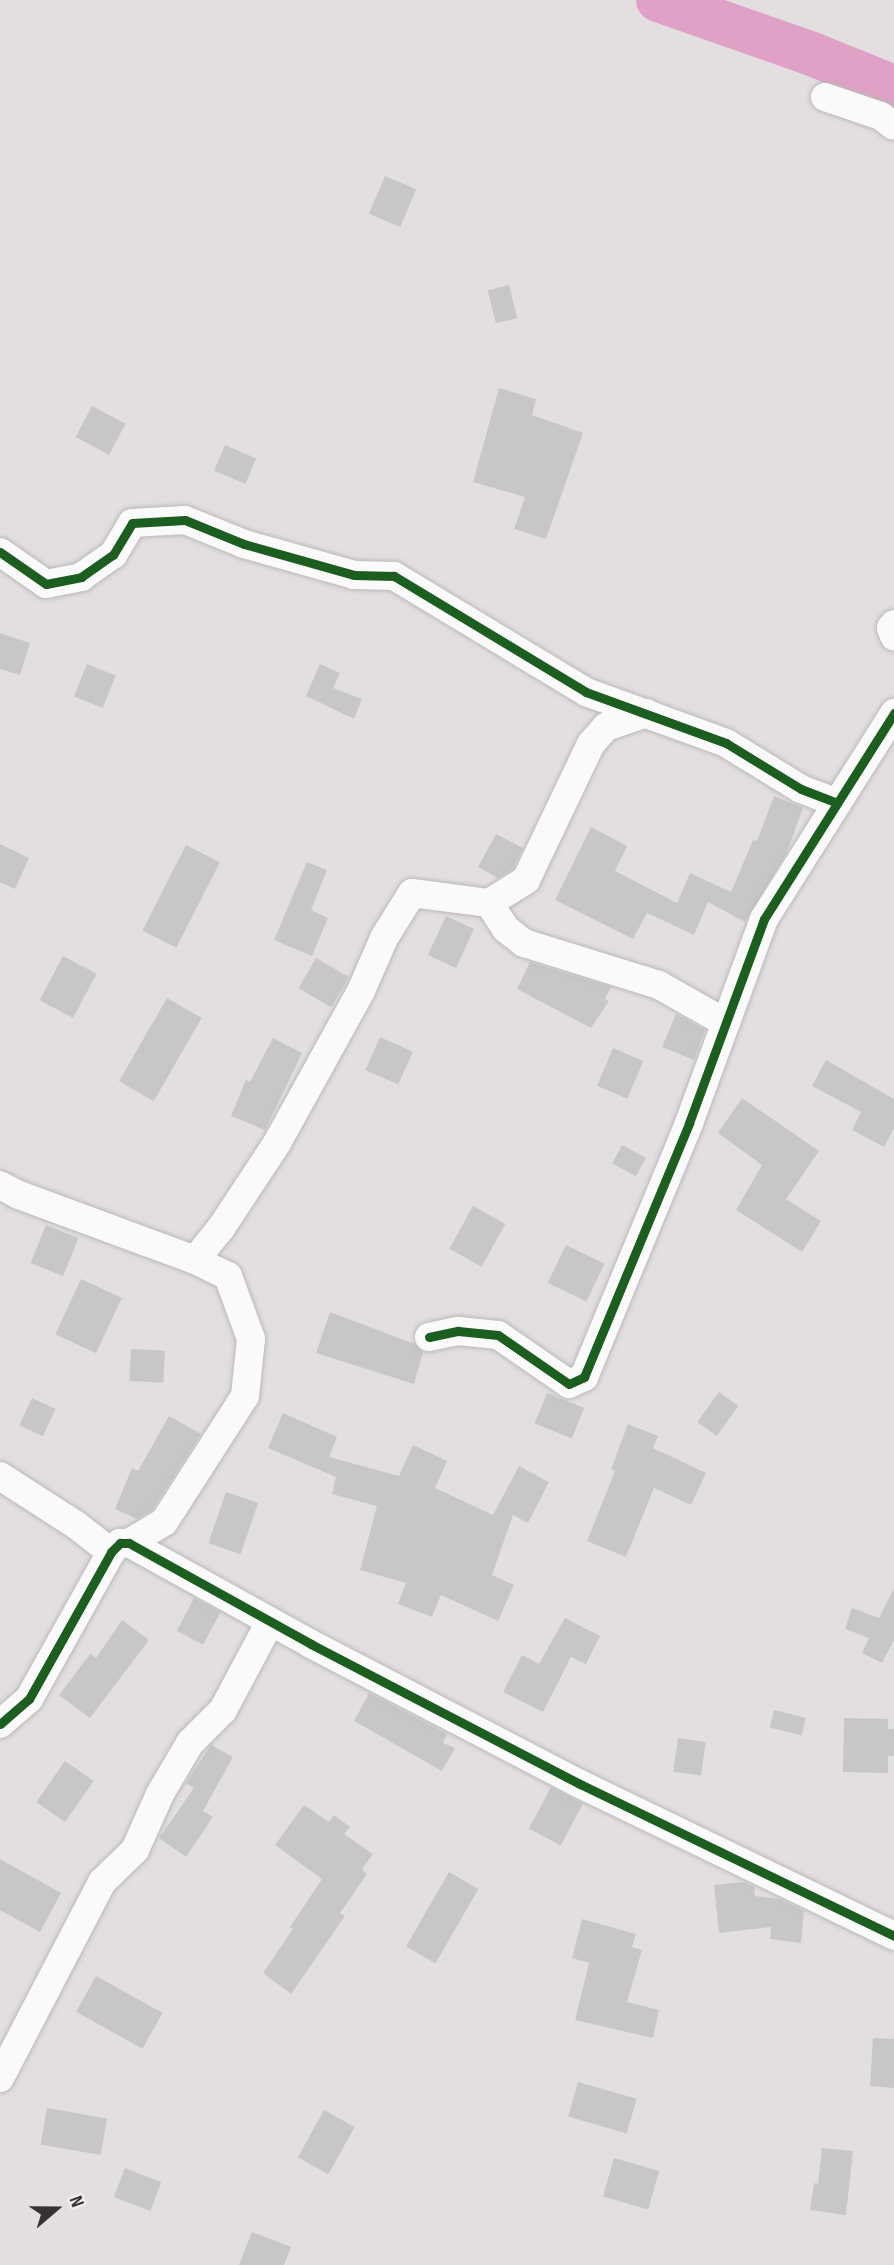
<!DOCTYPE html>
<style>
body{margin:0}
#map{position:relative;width:894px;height:2265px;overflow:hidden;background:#e3dfe1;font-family:"Sofia Sans Condensed",sans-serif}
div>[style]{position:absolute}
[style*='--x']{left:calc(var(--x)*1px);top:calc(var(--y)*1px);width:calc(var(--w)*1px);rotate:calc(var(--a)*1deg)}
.river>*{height:44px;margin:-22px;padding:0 22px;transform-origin:22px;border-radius:22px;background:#dfa1c5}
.building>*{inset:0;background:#c8c7c7;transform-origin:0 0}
.roads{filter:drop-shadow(0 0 2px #bbb8b9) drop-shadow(0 0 2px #bbb8b9)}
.street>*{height:28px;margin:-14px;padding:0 14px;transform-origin:14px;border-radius:14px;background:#fbfafa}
.cycleway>*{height:9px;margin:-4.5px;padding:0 4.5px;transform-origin:4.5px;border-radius:4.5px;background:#1b5e20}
span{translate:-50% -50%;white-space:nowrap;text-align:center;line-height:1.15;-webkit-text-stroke:6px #f2ebee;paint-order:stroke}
.north{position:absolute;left:21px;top:2174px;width:70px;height:70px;-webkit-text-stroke:5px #f2ebee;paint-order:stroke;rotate:70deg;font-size:19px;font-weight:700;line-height:28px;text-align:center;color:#353233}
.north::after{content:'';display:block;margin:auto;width:24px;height:32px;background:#353233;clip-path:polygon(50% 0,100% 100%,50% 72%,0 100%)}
</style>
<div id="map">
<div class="river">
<i style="--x:658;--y:0;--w:163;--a:19.3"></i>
<i style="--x:812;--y:54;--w:88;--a:21.9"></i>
</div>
<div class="building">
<i style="left:385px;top:176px;width:34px;height:41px;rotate:23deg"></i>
<i style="left:509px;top:285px;width:34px;height:22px;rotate:76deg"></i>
<i style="clip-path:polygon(499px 388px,536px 399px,532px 415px,583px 433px,546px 539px,514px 529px,525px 497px,473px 482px)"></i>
<i style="left:92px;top:406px;width:38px;height:35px;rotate:28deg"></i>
<i style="left:225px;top:445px;width:34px;height:28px;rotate:23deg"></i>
<i style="clip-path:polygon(0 633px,30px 643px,20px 675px,0 669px)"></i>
<i style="left:87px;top:664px;width:31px;height:35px;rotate:22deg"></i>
<i style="clip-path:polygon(320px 664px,340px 673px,333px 688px,362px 699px,354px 719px,306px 696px)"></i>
<i style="clip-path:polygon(774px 796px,803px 808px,786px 854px,745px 922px,708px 902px,694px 935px,647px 913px,633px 939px,555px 900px,591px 827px,627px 846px,615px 871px,677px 903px,690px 873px,731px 892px,753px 840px,757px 841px)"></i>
<i style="clip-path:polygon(496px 834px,523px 848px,513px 868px,498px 878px,478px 867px)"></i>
<i style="clip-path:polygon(0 844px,29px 858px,15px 889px,0 882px)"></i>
<i style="left:186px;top:845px;width:38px;height:96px;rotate:27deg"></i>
<i style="clip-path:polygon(307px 862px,327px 870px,311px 910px,328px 918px,312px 956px,274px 940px)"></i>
<i style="left:446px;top:916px;width:31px;height:43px;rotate:25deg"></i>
<i style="left:63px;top:956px;width:38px;height:50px;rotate:28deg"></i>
<i style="left:316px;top:958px;width:38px;height:35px;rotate:30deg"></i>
<i style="clip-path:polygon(530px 962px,611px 987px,605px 999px,609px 1001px,591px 1028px,517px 989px)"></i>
<i style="left:167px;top:998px;width:40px;height:96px;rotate:30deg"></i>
<i style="clip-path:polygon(676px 1014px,705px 1030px,694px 1060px,662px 1047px)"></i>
<i style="left:380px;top:1037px;width:36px;height:36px;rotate:24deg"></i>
<i style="clip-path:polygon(273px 1038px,302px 1053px,265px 1130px,231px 1116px,246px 1080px,250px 1082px)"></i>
<i style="left:613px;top:1048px;width:33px;height:41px;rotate:23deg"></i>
<i style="clip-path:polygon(826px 1060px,894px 1099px,894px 1128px,884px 1147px,852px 1130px,861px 1112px,812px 1086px)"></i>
<i style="clip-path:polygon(742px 1098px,819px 1151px,786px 1199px,821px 1221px,802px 1252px,736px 1210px,762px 1165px,718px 1133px)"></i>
<i style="left:622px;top:1145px;width:27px;height:21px;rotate:28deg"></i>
<i style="left:473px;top:1206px;width:37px;height:49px;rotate:29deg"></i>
<i style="left:46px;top:1225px;width:35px;height:41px;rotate:22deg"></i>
<i style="left:566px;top:1245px;width:43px;height:42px;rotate:26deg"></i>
<i style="left:81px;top:1279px;width:45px;height:61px;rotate:25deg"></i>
<i style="clip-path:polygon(330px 1312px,415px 1344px,423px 1352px,414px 1384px,316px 1353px)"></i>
<i style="left:131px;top:1349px;width:34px;height:32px;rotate:3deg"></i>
<i style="left:719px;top:1392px;width:24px;height:37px;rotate:36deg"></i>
<i style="left:547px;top:1393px;width:40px;height:33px;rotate:22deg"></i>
<i style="left:32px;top:1398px;width:26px;height:30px;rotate:25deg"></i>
<i style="clip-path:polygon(283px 1413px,337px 1437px,329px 1457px,399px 1476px,413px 1445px,447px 1461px,435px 1488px,493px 1515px,519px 1466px,549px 1482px,528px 1523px,513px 1515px,492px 1575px,514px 1585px,498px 1621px,441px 1595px,432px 1617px,398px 1604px,406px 1583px,360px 1570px,377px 1506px,332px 1494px,336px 1477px,268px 1448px)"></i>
<i style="clip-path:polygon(169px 1416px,201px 1434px,152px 1510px,137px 1519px,115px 1509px,132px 1468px,138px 1471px)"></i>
<i style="clip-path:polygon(628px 1424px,658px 1436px,653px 1448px,706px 1473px,691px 1505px,654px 1488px,626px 1557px,587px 1541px,615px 1471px,611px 1469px)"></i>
<i style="left:226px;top:1492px;width:34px;height:54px;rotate:19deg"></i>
<i style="clip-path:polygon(894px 1588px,894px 1640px,882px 1663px,862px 1653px,869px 1638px,845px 1629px,852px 1608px,879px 1618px)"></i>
<i style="left:194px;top:1598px;width:30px;height:37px;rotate:28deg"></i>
<i style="clip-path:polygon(565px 1618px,600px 1636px,586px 1664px,571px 1657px,543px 1712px,503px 1692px,522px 1655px,539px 1664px)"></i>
<i style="clip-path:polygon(122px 1620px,149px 1640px,90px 1718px,59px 1695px,90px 1654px,96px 1658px)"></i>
<i style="clip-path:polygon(369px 1693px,447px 1734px,443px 1743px,455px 1748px,442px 1771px,354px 1721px)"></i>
<i style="left:774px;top:1710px;width:33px;height:18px;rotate:14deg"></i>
<i style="clip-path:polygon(844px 1718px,888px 1719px,888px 1729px,894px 1729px,894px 1756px,888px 1756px,888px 1773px,843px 1772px)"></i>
<i style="left:678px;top:1738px;width:28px;height:34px;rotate:8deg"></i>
<i style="clip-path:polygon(211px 1745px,233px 1757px,203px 1811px,213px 1817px,186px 1857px,159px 1838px,194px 1788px,186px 1783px)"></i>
<i style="left:65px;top:1761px;width:35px;height:50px;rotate:35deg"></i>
<i style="left:551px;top:1787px;width:36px;height:47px;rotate:28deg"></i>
<i style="clip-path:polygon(304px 1805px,329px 1822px,334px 1815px,350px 1827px,344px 1834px,373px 1854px,362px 1869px,367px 1874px,340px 1913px,345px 1916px,291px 1994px,263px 1973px,293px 1929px,290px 1927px,322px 1879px,275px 1845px)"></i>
<i style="clip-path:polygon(0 1859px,61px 1893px,40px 1932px,0 1910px)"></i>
<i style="left:449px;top:1872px;width:34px;height:86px;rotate:30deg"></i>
<i style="clip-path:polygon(744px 1882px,754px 1887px,755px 1896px,779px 1899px,804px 1911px,801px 1943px,770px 1939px,771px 1927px,719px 1933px,714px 1885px)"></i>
<i style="clip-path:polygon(582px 1919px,636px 1934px,632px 1947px,642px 1950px,627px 2002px,659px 2010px,653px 2038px,575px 2020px,589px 1963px,572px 1958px)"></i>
<i style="left:96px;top:1976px;width:76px;height:41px;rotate:29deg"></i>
<i style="clip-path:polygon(873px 2038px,894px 2039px,894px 2088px,870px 2086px)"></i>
<i style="left:578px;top:2082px;width:61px;height:36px;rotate:16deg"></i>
<i style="left:47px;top:2108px;width:61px;height:37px;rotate:10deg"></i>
<i style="left:324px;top:2110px;width:35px;height:54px;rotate:29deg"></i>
<i style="clip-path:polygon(822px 2148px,853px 2151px,846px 2215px,810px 2210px,814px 2183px,818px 2184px)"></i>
<i style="left:614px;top:2158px;width:47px;height:40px;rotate:16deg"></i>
<i style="left:125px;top:2168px;width:39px;height:31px;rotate:21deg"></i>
<i style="clip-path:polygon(252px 2232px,291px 2247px,284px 2265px,239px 2265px)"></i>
</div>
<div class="roads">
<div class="street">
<i style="--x:825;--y:97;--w:59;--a:18.7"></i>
<i style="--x:881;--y:116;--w:16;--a:38"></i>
<i style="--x:0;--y:552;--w:56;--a:34.8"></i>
<i style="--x:46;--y:584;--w:36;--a:-11"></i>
<i style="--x:81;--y:577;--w:39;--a:-35"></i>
<i style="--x:113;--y:555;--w:37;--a:-59"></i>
<i style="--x:132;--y:523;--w:53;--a:-3.2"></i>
<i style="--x:185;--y:520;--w:64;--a:22.1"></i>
<i style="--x:244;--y:544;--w:114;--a:15.7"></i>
<i style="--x:354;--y:575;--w:40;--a:1.4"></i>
<i style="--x:394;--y:576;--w:224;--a:31.1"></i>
<i style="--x:586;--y:692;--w:149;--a:20"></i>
<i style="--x:726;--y:743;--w:88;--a:31.5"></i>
<i style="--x:801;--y:789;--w:36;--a:21"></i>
<i style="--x:894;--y:624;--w:5;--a:127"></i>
<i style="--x:891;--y:628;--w:9;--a:69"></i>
<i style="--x:489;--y:903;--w:31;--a:57"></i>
<i style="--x:506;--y:929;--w:23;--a:38"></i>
<i style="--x:524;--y:943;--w:141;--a:17.3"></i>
<i style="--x:659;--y:985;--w:77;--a:29.6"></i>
<i style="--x:0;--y:1185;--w:21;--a:28"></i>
<i style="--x:19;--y:1195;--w:188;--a:20.3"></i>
<i style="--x:195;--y:1260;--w:37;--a:26"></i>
<i style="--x:228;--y:1276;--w:67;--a:69.9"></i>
<i style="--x:251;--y:1339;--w:57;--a:96"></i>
<i style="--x:245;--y:1396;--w:150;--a:122.7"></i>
<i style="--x:164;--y:1522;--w:41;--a:149"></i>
<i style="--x:195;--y:1260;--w:41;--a:-50.9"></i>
<i style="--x:221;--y:1228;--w:102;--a:-56.6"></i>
<i style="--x:277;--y:1143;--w:174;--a:-61.1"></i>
<i style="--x:361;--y:991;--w:58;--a:-66.5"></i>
<i style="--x:384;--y:938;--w:53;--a:-58.1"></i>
<i style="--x:412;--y:893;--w:78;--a:7.4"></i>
<i style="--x:489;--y:903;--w:44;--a:-31.9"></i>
<i style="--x:526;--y:880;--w:151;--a:-64.5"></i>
<i style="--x:591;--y:744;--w:23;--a:-49"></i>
<i style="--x:606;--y:727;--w:43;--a:-18.9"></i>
<i style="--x:429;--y:1337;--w:30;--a:-12"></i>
<i style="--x:458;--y:1331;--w:40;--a:5.7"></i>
<i style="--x:498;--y:1335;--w:86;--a:34.6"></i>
<i style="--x:569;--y:1384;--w:17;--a:-25"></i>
<i style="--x:584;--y:1377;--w:275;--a:-67.5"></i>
<i style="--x:689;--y:1123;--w:217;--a:-69.8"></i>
<i style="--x:764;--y:919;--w:244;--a:-57.7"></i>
<i style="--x:0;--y:1476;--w:90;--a:32.8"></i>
<i style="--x:76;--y:1525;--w:44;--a:37.6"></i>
<i style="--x:0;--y:1724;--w:38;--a:-41"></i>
<i style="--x:29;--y:1699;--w:168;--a:-60.8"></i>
<i style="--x:111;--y:1552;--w:13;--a:-45"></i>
<i style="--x:120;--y:1543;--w:9;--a:0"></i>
<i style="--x:129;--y:1543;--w:208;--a:29"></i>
<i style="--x:311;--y:1644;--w:303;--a:27.5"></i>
<i style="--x:580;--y:1784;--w:349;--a:25.8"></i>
<i style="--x:0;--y:2078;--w:221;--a:-62.5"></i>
<i style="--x:102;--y:1882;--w:46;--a:-44.1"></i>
<i style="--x:135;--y:1850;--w:61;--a:-65.9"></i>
<i style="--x:160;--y:1794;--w:59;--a:-59.5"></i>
<i style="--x:190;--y:1743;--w:47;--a:-45"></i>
<i style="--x:223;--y:1710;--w:100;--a:-61.9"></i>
</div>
</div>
<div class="cycleway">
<i style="--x:0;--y:552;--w:56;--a:34.8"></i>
<i style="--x:46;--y:584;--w:36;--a:-11"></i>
<i style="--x:81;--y:577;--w:39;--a:-35"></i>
<i style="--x:113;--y:555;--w:37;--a:-59"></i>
<i style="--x:132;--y:523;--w:53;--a:-3.2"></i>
<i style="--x:185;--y:520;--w:64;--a:22.1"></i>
<i style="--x:244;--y:544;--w:114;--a:15.7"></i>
<i style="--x:354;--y:575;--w:40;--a:1.4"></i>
<i style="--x:394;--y:576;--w:224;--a:31.1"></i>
<i style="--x:586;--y:692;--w:149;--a:20"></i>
<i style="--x:726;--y:743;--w:88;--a:31.5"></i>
<i style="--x:801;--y:789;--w:36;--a:21"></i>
<i style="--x:429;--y:1337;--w:30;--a:-12"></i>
<i style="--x:458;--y:1331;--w:40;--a:5.7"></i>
<i style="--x:498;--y:1335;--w:86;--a:34.6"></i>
<i style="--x:569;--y:1384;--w:17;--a:-25"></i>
<i style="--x:584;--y:1377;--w:275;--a:-67.5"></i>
<i style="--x:689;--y:1123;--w:217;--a:-69.8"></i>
<i style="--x:764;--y:919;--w:244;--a:-57.7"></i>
<i style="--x:0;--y:1724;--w:38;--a:-41"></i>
<i style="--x:29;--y:1699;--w:168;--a:-60.8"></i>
<i style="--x:111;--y:1552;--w:13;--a:-45"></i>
<i style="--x:120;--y:1543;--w:9;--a:0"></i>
<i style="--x:129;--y:1543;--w:208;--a:29"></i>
<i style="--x:311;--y:1644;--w:303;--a:27.5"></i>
<i style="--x:580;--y:1784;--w:349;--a:25.8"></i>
</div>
<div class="north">N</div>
</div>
